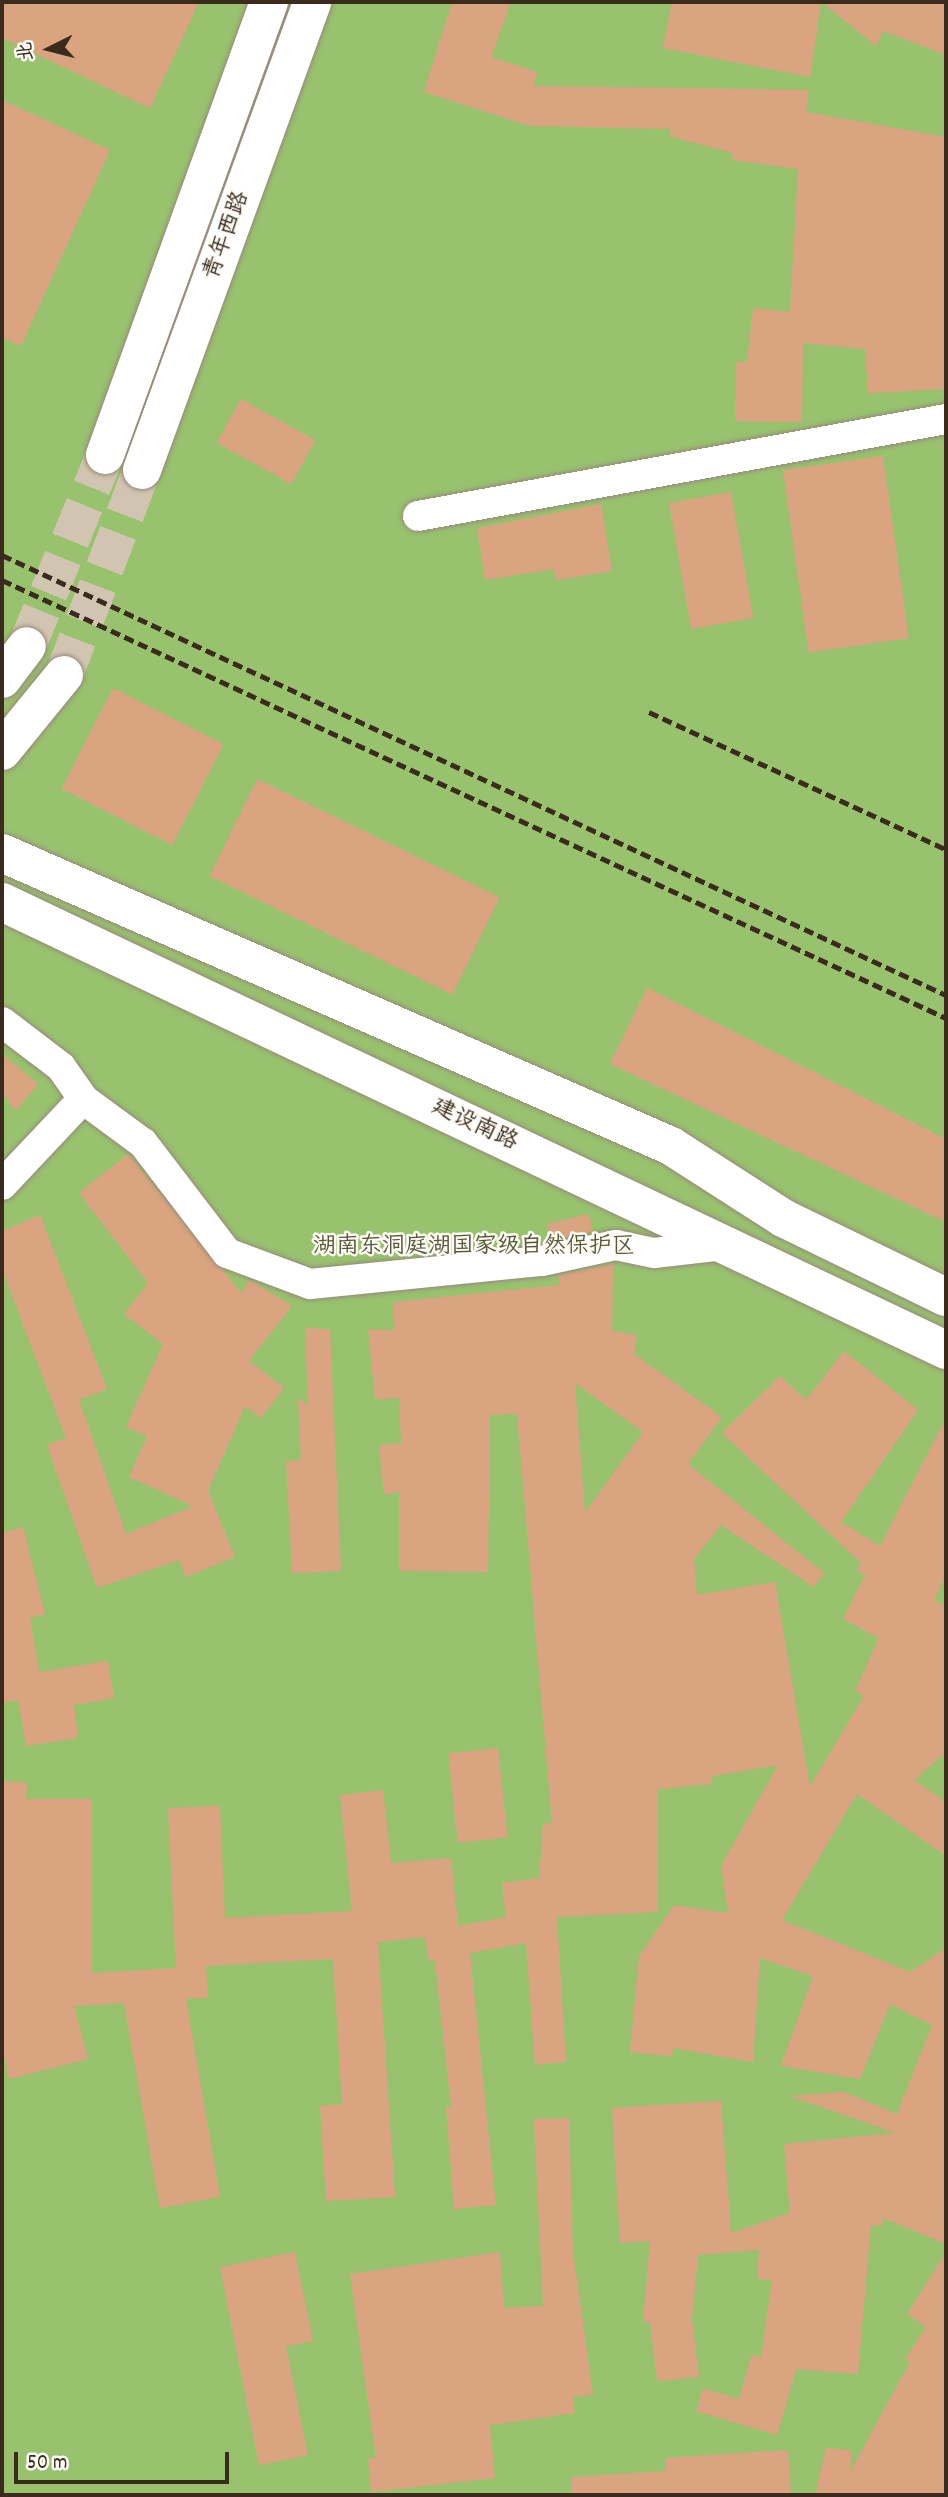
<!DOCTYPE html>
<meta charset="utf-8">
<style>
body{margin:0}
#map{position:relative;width:948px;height:2497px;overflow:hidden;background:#f6ebd6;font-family:Dekko,"LXGW WenKai TC",sans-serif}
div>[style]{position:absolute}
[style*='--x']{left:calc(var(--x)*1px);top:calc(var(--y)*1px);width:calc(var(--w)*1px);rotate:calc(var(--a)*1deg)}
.green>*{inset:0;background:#98c26e;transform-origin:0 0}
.building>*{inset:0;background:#dba480;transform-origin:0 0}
.major-tunnel>*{height:38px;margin-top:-19px;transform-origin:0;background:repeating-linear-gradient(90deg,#d1c4b1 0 38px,transparent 0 57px)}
.roads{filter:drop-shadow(0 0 2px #988a7a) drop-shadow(0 0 2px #988a7a)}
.minor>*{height:30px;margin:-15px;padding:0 15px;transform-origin:15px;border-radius:15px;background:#fff}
.major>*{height:38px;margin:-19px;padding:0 19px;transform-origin:19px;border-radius:19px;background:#fff}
.rail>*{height:5px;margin-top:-2.5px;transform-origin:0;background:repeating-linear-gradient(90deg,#3b2a1e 0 10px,transparent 0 15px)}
span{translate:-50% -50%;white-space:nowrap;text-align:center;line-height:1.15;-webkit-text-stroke:5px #fdfcf7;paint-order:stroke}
.street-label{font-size:23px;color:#3b2a1e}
.park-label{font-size:23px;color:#575836}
.frame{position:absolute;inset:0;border:4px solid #3b2a1e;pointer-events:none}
.north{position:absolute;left:14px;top:14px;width:70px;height:70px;-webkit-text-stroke:5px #fdfcf7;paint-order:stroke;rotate:264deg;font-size:19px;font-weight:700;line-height:28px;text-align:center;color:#3b2a1e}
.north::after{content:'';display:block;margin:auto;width:24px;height:32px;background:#3b2a1e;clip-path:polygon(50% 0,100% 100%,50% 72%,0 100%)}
.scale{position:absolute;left:14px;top:2452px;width:215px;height:32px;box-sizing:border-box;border:4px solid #3b2a1e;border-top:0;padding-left:9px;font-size:21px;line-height:24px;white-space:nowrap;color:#3b2a1e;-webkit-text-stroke:5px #fdfcf7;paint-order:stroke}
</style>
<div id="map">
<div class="green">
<i style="left:2px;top:2px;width:944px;height:2493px"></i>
</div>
<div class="building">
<i style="clip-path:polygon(2px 2px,199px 2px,150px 108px,2px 38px)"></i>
<i style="clip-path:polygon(452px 2px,511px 2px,491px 57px,537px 72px,533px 86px,809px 90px,806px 112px,946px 137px,946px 389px,868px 393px,865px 349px,803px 343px,802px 422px,735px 421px,736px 362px,747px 362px,753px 308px,790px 312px,798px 169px,732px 160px,733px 153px,669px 136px,671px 129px,530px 126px,424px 92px)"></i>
<i style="clip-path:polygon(672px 2px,821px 2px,810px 77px,663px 48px)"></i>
<i style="clip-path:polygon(821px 2px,946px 2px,946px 55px,883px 31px,876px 46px)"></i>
<i style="clip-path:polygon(2px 100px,110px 150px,21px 346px,2px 337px)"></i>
<i style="left:241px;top:399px;width:85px;height:50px;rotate:29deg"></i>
<i style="left:883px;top:456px;width:184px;height:101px;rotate:82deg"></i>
<i style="left:731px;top:492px;width:128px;height:63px;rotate:80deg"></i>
<i style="clip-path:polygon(601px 504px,612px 571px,556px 580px,554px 569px,485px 580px,477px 528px)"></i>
<i style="left:113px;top:688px;width:124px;height:113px;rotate:27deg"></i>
<i style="left:257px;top:779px;width:270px;height:108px;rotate:26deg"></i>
<i style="clip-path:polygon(647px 988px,946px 1139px,946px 1222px,610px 1064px)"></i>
<i style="clip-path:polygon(2px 1054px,38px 1084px,16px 1111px,2px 1092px)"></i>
<i style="clip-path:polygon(128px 1154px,241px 1293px,250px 1280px,292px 1306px,249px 1361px,284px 1388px,261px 1418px,245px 1406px,208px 1491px,235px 1557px,186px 1577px,179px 1560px,97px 1588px,47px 1445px,66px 1438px,2px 1269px,2px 1231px,40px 1215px,107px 1389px,79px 1400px,126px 1534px,193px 1506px,129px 1477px,147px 1436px,126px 1427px,163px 1344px,124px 1314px,148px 1283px,79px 1193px)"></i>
<i style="left:589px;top:1214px;width:18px;height:43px;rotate:77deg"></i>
<i style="clip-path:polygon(evenodd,613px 1264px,612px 1331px,637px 1335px,634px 1354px,722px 1417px,688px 1464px,824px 1573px,814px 1587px,721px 1525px,694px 1559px,697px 1595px,775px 1582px,810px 1787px,864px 1696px,855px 1691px,879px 1638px,843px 1619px,865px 1575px,856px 1570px,862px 1564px,722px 1433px,780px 1376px,806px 1400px,844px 1351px,918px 1410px,841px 1522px,880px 1546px,946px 1418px,946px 1574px,934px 1600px,946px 1607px,946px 1752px,914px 1780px,946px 1802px,946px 1856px,857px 1794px,782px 1920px,910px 1972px,946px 1948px,946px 2244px,883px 2218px,882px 2226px,871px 2225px,858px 2374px,796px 2369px,777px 2435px,696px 2411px,703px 2388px,739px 2399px,752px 2354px,761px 2357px,772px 2280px,757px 2279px,759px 2250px,698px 2255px,692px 2319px,699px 2377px,657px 2381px,650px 2322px,643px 2322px,650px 2241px,620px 2243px,612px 2108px,721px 2101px,731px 2233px,790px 2213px,784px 2144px,895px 2133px,790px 2096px,844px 2092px,897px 2114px,932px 2025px,890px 2004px,860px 2079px,781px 2066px,813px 1976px,760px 1958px,753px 2062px,673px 2048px,672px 2056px,630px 2052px,639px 1956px,674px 1905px,728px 1913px,721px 1866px,778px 1765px,712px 1776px,712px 1784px,657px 1789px,658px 1912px,557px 1917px,566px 2062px,535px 2065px,526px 1943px,470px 1953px,496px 2205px,454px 2209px,446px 2107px,451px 2107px,435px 1960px,429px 1961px,425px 1937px,378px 1942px,395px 2197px,326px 2201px,320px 2106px,342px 2104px,333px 1959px,206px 1966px,208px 1998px,186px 1999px,220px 2197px,160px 2208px,124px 2003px,74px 2006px,88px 2059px,9px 2079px,2px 2048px,2px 1781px,27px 1783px,26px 1799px,92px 1799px,92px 1973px,176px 1968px,168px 1808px,220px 1806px,225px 1918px,352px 1911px,340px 1795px,383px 1790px,391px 1863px,451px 1858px,458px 1926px,506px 1917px,502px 1883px,539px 1878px,543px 1823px,552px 1824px,517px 1414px,490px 1415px,488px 1572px,399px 1571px,399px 1492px,384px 1494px,379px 1445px,401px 1443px,399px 1398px,375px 1399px,368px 1329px,395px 1330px,393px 1302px,560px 1285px,558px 1275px,613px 1264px,575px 1383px,643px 1432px,585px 1513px,575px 1383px)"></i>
<i style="clip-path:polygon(305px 1328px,330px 1329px,341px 1571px,292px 1573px,286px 1461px,301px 1460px,298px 1398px,308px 1406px)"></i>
<i style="clip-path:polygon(23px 1527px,45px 1614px,30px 1618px,39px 1672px,108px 1661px,114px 1698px,74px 1705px,78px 1738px,26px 1746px,18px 1700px,2px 1703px,2px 1533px)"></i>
<i style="left:498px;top:1748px;width:90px;height:50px;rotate:84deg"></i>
<i style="clip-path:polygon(569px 2118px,573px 2252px,593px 2394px,573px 2397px,575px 2413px,490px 2425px,495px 2478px,371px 2492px,368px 2458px,376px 2458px,350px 2274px,500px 2252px,504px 2308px,543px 2306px,534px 2119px)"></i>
<i style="clip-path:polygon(295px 2252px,313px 2341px,286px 2346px,308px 2455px,259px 2465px,220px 2267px)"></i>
<i style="clip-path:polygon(946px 2252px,946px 2495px,815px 2495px,826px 2448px,852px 2450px,850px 2472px,910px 2362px,905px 2359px,926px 2327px,907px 2314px)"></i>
<i style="clip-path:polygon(788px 2450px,791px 2495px,572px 2495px,571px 2477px,666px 2471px,665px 2458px)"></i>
</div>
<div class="major-tunnel">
<i style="--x:27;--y:646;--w:206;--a:-67.8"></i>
<i style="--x:64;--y:675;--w:219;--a:-69.2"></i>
</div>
<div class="roads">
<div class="minor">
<i style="--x:418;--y:516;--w:537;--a:-10.41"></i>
<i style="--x:2;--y:1022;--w:74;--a:37.3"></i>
<i style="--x:61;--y:1067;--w:39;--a:55"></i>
<i style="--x:83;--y:1099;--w:118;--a:133.3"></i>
<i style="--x:83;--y:1099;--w:74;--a:36.3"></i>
<i style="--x:143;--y:1143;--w:138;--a:52.6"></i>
<i style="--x:227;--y:1253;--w:89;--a:20.5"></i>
<i style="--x:310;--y:1284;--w:233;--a:-5.7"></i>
<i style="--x:542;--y:1261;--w:76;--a:-12.2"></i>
<i style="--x:616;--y:1245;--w:39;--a:12"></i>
<i style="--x:654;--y:1253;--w:70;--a:-6.5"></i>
</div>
<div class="major">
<i style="--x:105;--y:455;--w:482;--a:-70.1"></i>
<i style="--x:142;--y:470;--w:498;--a:-70"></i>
<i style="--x:2;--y:679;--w:41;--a:-52.9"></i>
<i style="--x:2;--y:751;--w:98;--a:-50.8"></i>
<i style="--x:2;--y:853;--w:730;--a:23.65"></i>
<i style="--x:671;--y:1146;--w:133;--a:32.7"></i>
<i style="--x:783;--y:1218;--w:181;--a:25.9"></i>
<i style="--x:2;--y:902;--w:1045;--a:25.39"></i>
</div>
</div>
<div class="rail">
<i style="--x:2;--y:555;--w:1042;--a:24.99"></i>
<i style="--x:2;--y:580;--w:1041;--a:24.89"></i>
<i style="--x:649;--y:712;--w:327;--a:24.8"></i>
</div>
<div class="street-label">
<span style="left:228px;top:236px;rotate:-70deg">青年西路</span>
<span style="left:474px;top:1126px;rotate:25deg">建设南路</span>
</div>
<div class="park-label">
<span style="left:474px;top:1248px">湖南东洞庭湖国家级自然保护区</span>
</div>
<div class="frame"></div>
<div class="north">北</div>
<div class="scale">50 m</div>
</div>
